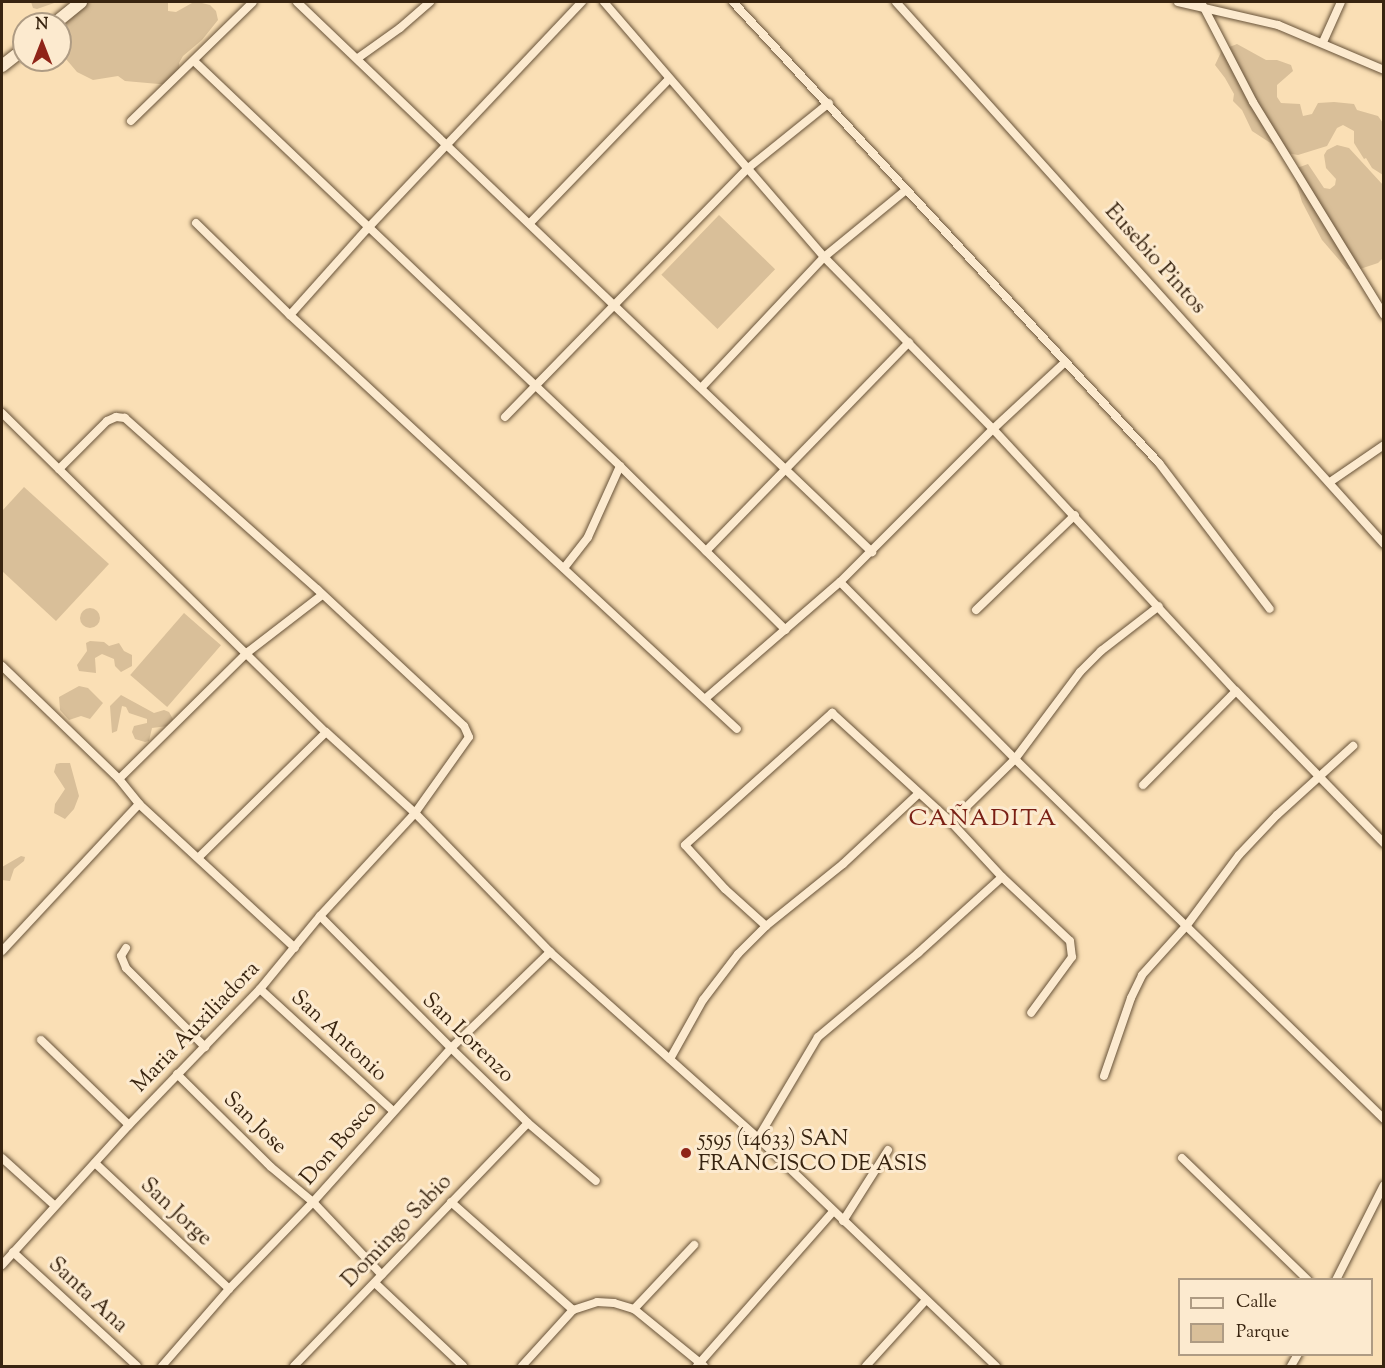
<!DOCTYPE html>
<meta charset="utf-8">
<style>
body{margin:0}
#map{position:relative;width:1385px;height:1368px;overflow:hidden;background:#fadfb5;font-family:"Sorts Mill Goudy",serif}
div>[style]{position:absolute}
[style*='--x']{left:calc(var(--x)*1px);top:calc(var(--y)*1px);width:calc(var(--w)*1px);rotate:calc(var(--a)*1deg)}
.green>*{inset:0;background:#d9bf99;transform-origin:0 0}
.round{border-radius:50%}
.roads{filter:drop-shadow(0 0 2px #685339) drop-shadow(0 0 2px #685339)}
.street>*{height:8px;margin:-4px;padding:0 4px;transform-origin:4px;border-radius:4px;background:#fceacf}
.secondary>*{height:12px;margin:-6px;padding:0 6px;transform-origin:6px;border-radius:6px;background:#fceacf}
.dots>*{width:16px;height:16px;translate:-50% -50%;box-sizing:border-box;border:3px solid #fceacf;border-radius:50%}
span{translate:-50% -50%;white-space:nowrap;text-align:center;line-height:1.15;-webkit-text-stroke:6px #fceacf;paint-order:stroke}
.street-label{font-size:22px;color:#382410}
.poi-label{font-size:22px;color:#382410}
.left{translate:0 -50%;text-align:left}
.neighbourhood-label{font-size:24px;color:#7a1f14;letter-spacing:1.5px}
.frame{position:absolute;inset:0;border:3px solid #382410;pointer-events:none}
.legend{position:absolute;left:1178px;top:1278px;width:195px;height:78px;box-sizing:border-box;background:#fceacf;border:2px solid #ae9b83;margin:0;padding:8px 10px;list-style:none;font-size:18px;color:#382410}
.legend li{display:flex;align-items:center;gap:12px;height:30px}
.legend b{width:30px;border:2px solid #ae9b83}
.north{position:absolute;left:12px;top:12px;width:60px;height:60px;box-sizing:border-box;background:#fceacf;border:2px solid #ae9b83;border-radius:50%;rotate:0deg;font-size:16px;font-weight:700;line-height:24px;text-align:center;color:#382410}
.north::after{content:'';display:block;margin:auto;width:21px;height:27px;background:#8f2418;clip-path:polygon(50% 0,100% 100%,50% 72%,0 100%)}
</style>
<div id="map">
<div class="green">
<i style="clip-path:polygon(31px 2px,57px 2px,37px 9px,33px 8px)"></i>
<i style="clip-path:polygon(88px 2px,168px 2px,168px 11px,176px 12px,192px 3px,202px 3px,210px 5px,216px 11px,218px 20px,202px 40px,183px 56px,179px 63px,180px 72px,170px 85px,125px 81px,118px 76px,93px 80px,77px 72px,60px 52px,60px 28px,73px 17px,76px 9px)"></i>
<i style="clip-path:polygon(1237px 44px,1266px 60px,1277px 60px,1291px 65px,1293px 71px,1277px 85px,1277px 97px,1281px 103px,1300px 104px,1303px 116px,1312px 114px,1318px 103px,1334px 102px,1354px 104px,1357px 110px,1378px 116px,1383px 123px,1383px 175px,1372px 168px,1366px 158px,1364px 159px,1354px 143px,1354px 131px,1343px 125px,1337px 128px,1327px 146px,1298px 155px,1286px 153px,1252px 131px,1242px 110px,1233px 101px,1234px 94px,1225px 78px,1215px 65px,1222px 50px)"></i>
<i style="clip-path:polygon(1337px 145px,1349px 148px,1383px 185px,1384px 257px,1378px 263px,1354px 271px,1347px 269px,1322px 240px,1302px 202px,1296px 182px,1297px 168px,1308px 164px,1324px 188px,1330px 189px,1335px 185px,1336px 179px,1326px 168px,1324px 155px,1327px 150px)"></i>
<i style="left:719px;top:215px;width:78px;height:83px;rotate:44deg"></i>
<i style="clip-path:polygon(24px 487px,109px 564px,56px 621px,2px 571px,2px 511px)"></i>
<i class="round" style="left:80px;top:608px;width:20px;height:20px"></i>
<i style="left:184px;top:613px;width:49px;height:82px;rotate:41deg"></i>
<i style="clip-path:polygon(90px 641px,104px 642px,109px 646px,119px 643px,124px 651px,132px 655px,132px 666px,121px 672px,115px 666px,114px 659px,102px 654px,95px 658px,96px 673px,79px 671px,77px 665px,87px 651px,86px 643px)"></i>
<i style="clip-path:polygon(79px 686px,88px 688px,103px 703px,90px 719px,81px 716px,69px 720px,60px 710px,59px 697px)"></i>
<i style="clip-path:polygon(121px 695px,154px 713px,164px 710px,169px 712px,174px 721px,168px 726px,152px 728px,149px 741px,145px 742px,135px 739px,132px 732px,134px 726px,147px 723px,147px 719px,129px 713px,126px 707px,122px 706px,117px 731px,112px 733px,110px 706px)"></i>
<i style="clip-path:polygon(60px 763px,70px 763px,79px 796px,74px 809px,65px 819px,54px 813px,55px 804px,65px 789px,54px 772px,56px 764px)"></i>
<i style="clip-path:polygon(21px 856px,25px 857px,24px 861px,14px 869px,10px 881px,2px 880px,2px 867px)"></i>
</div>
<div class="roads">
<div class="street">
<i style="--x:297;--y:2;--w:796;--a:43.73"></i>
<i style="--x:604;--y:2;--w:337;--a:49.2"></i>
<i style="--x:824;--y:257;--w:241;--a:45.5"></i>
<i style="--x:993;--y:429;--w:357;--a:47.2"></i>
<i style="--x:1236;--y:691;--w:212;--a:45.8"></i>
<i style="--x:733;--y:2;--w:628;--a:47.26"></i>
<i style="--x:1159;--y:463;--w:183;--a:52.8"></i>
<i style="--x:896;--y:2;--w:729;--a:48"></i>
<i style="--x:1178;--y:2;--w:103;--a:13"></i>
<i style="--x:1278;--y:25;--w:115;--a:23"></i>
<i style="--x:1201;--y:2;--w:113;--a:62.5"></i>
<i style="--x:1253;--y:102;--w:250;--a:58.4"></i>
<i style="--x:1323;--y:42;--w:44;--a:-65.8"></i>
<i style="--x:358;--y:58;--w:52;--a:-35.5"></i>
<i style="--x:400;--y:28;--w:40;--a:-41"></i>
<i style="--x:194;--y:61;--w:588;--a:43.55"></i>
<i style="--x:620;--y:466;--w:233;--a:44.7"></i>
<i style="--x:131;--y:121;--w:170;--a:-44.3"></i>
<i style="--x:196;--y:223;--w:132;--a:44.4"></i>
<i style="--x:290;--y:315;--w:609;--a:42.81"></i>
<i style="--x:530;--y:223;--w:200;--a:-46"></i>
<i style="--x:290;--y:315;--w:115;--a:-48.2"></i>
<i style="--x:367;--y:229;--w:313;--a:-46.6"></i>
<i style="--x:702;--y:387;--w:178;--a:-46.8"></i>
<i style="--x:824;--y:257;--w:106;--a:-39.3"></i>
<i style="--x:2;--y:413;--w:455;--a:44.6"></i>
<i style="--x:505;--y:417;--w:347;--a:-45.7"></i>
<i style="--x:747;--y:169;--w:105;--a:-38.8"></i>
<i style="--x:1330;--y:482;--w:65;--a:-34.4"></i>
<i style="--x:706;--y:551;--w:291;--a:-45.8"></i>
<i style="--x:564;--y:568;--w:39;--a:-52"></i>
<i style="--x:588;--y:537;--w:78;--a:-65.7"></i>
<i style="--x:840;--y:582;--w:249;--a:45.3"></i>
<i style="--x:1015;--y:759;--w:516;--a:44.29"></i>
<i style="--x:976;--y:610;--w:137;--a:-43.8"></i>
<i style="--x:2;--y:666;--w:163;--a:44"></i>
<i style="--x:119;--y:779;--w:32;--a:51"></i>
<i style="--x:139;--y:804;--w:212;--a:42.7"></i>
<i style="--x:706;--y:698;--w:177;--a:-40.9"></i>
<i style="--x:840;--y:582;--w:216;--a:-45"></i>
<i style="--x:993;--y:429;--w:98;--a:-42.9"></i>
<i style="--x:119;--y:779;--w:181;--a:-44.6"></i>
<i style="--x:248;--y:652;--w:93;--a:-37.6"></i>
<i style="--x:1143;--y:785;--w:132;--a:-45.3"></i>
<i style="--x:951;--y:822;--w:90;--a:-44.5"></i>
<i style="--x:1015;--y:759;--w:109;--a:-53.2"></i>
<i style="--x:1080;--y:672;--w:30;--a:-45"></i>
<i style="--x:1101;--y:651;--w:73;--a:-37.8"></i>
<i style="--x:199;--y:857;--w:178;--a:-44.5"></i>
<i style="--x:326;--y:732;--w:120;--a:42.3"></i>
<i style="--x:415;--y:813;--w:194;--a:45.8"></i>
<i style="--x:550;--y:952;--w:279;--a:41.8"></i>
<i style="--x:758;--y:1138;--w:330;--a:43.8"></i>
<i style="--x:320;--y:916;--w:186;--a:45.2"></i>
<i style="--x:451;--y:1048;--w:107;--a:44.2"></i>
<i style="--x:528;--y:1123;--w:89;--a:40.5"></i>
<i style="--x:766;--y:926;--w:55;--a:-137.9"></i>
<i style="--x:725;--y:889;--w:59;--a:-132.3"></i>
<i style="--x:685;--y:845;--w:198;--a:-41.9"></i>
<i style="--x:832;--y:713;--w:161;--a:42.5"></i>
<i style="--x:951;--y:822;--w:75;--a:47.2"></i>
<i style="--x:1002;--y:877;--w:93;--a:43.3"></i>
<i style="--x:1070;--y:941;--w:16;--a:83"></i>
<i style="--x:1072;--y:957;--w:69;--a:126.2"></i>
<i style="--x:126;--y:948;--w:9;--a:122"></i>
<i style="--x:121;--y:956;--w:13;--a:67"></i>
<i style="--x:126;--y:968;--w:112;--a:45"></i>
<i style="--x:2;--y:951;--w:201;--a:-47"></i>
<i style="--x:260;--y:989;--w:180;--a:42.5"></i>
<i style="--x:41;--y:1040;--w:122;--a:44"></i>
<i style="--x:670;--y:1059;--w:68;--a:-60.8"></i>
<i style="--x:703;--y:1000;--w:58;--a:-52.7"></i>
<i style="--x:738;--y:954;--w:40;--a:-45"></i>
<i style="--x:766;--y:926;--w:99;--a:-38.8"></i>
<i style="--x:843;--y:864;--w:103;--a:-43"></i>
<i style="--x:177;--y:1074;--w:132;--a:44.7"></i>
<i style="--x:271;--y:1167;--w:55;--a:39.8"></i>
<i style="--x:313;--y:1202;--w:100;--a:46.6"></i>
<i style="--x:1104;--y:1076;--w:83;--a:-70.9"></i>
<i style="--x:1131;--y:998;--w:25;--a:-64"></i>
<i style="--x:1142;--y:975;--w:67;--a:-48"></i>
<i style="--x:1187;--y:925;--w:87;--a:-53.4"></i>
<i style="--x:1239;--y:855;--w:55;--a:-46.5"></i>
<i style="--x:1277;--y:815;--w:103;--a:-42.2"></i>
<i style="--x:758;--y:1138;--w:117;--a:-59.3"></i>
<i style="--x:818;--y:1037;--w:131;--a:-40"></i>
<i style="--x:918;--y:953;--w:113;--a:-42.1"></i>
<i style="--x:2;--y:1158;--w:70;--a:42.1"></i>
<i style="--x:1182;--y:1158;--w:175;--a:44.1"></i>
<i style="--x:95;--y:1163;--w:184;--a:43.2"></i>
<i style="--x:451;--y:1202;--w:163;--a:41.5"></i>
<i style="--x:843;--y:1221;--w:84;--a:-57.6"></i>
<i style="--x:13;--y:1252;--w:168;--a:42.6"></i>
<i style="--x:2;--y:1265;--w:189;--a:-47.8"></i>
<i style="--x:129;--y:1125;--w:189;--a:-46.1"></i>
<i style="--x:260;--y:989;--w:94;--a:-50.6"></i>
<i style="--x:320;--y:916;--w:140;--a:-47.3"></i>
<i style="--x:415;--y:813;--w:93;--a:-54.6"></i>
<i style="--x:469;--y:737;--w:12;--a:-114"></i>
<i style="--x:464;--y:726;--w:200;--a:-137"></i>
<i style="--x:318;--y:590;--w:259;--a:-138.3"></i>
<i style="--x:125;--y:418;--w:9;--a:-174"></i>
<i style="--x:116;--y:417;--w:10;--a:156"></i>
<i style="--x:107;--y:421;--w:68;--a:135"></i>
<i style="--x:1336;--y:1280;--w:106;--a:-63.2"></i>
<i style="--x:375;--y:1283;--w:121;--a:43.3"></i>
<i style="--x:634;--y:1309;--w:88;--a:-46.8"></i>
<i style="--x:162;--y:1366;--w:102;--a:-49"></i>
<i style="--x:229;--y:1289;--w:121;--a:-46"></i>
<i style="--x:313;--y:1202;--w:207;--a:-48.1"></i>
<i style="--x:451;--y:1048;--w:138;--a:-44.1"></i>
<i style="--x:294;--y:1366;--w:337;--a:-46.1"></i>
<i style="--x:522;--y:1366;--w:76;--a:-47.7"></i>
<i style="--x:573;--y:1310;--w:25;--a:-18"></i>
<i style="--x:597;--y:1302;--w:17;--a:3"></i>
<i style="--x:614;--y:1303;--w:21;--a:17"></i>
<i style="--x:634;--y:1309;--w:90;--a:39.2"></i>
<i style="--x:697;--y:1366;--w:205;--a:-48.6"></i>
<i style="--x:866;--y:1366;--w:89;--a:-47.7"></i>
<i style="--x:1291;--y:1366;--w:14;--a:-60"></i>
</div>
<div class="secondary">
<i style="--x:54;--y:24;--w:35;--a:-39"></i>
<i style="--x:2;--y:66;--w:28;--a:-38"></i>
</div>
</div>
<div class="dots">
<i style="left:686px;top:1153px;background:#8f2418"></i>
</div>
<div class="street-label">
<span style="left:1154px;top:260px;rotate:48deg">Eusebio Pintos</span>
<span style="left:197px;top:1028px;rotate:-46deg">Maria Auxiliadora</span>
<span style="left:338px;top:1037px;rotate:43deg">San Antonio</span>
<span style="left:467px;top:1039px;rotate:44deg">San Lorenzo</span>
<span style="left:254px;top:1124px;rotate:44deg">San Jose</span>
<span style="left:340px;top:1144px;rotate:-49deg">Don Bosco</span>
<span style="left:175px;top:1213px;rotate:43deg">San Jorge</span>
<span style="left:398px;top:1232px;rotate:-46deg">Domingo Sabio</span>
<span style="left:87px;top:1296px;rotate:43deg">Santa Ana</span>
</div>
<div class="poi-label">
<span class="left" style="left:698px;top:1153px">5595 (14633) SAN<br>FRANCISCO DE ASIS</span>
</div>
<div class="neighbourhood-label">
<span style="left:983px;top:820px">CAÑADITA</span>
</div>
<div class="frame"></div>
<ul class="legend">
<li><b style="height:8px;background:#fceacf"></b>Calle</li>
<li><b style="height:16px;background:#d9bf99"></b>Parque</li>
</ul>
<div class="north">N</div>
</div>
